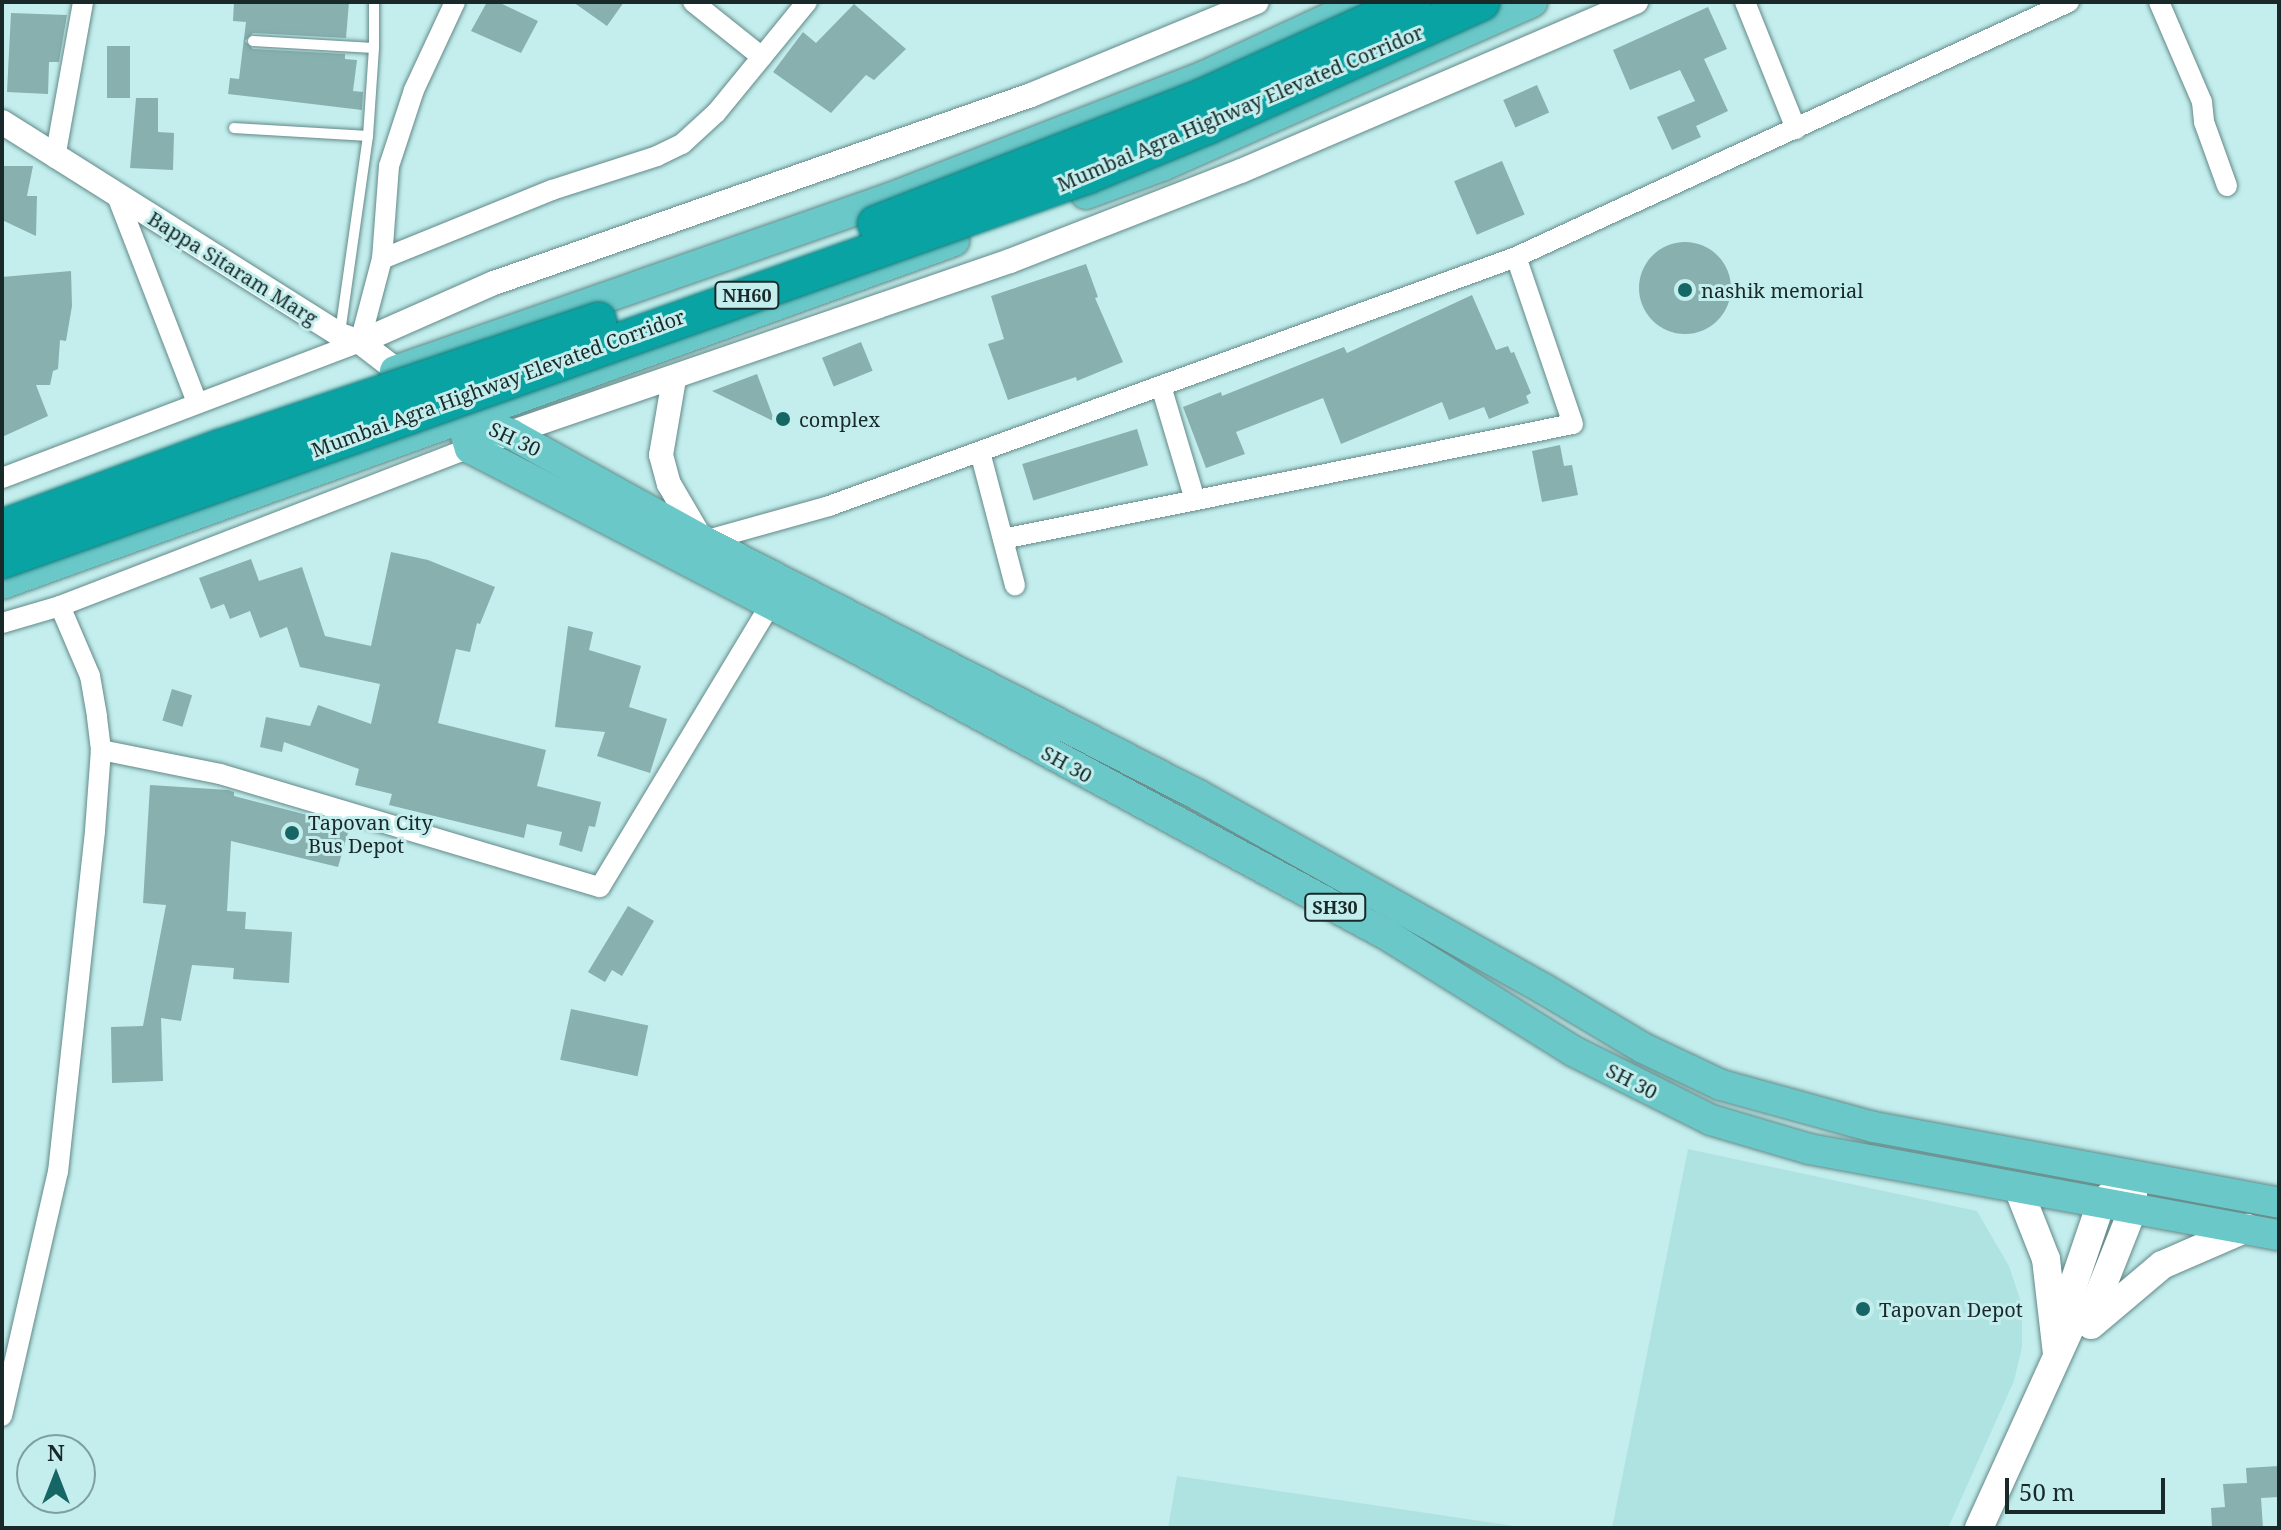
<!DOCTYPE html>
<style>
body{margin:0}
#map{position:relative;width:2281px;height:1530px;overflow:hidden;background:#c3eeed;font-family:"Noto Serif",serif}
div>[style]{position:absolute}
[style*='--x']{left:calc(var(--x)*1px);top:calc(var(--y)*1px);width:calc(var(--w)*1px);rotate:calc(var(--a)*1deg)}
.built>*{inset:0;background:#afe3e2}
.building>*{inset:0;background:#87b0af;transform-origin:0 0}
.round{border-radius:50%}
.roads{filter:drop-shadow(0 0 2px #628988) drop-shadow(0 0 2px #628988)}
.service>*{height:10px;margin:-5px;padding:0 5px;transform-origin:5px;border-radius:5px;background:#fff}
.minor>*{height:20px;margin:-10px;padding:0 10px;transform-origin:10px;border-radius:10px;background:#fff}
.tertiary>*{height:24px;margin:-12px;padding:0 12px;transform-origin:12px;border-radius:12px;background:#fff}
.secondary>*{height:28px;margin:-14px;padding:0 14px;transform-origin:14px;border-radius:14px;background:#fff}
.primary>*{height:30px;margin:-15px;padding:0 15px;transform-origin:15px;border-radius:15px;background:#6bc8c8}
.bridges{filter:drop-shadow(0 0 2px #0f7878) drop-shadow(0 0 2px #0f7878)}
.motorway-bridge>*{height:36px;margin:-18px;padding:0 18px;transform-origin:18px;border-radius:18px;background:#09a3a3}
.dots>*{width:22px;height:22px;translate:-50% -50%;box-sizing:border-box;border:4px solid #c3eeed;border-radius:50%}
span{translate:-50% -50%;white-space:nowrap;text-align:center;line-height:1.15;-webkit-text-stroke:6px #c3eeed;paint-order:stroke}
.shield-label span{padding:2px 6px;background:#c3eeed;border:2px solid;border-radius:6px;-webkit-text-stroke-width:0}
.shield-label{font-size:18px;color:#192929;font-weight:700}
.street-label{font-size:20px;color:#192929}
.poi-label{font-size:20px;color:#192929}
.left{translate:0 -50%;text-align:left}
.frame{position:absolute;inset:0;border:4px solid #192929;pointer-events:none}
.north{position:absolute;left:16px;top:1434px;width:80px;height:80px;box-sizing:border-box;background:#c3eeed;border:2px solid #7f9f9f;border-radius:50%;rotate:0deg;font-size:22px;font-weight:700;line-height:32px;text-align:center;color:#192929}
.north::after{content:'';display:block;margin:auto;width:28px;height:36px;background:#176666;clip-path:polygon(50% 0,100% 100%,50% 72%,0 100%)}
.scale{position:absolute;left:2005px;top:1478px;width:160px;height:36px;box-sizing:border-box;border:4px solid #192929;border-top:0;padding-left:10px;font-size:24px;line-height:28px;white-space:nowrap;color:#192929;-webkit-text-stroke:6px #c3eeed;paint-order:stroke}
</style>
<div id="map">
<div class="built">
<i style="clip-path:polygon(1688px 1149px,1977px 1211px,2009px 1266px,2022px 1305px,2022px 1347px,2014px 1381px,1948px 1528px,1612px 1528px)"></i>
<i style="clip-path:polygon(1177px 1476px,1528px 1528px,1168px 1528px)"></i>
</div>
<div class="building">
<i style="clip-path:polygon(234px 2px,349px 2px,346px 38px,253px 33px,245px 41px,253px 49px,345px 54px,345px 59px,357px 60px,353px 91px,363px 92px,362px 110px,228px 94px,230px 78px,239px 79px,246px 22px,233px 21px)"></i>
<i style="clip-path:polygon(487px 2px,498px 2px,538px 21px,521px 53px,471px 31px)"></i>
<i style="clip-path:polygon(573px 2px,624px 2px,607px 26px)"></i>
<i style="clip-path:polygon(854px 4px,906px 49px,874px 80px,866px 75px,831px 113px,773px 72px,803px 32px,816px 43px)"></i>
<i style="clip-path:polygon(1708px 7px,1727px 49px,1704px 59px,1728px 111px,1696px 126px,1701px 137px,1672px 150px,1657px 117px,1695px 101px,1680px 70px,1630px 90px,1613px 50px)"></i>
<i style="clip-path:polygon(11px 13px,67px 15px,59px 62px,49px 62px,48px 94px,7px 92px)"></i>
<i style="left:107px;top:46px;width:23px;height:52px"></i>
<i style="left:1537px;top:85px;width:30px;height:37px;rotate:66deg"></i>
<i style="clip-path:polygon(136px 98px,158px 98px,158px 132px,174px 133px,173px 170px,130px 168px)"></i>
<i style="left:1502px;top:161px;width:58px;height:52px;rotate:67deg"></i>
<i style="clip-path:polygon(2px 166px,33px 166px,27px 196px,37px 196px,36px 236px,2px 220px)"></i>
<i class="round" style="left:1639px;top:242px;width:92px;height:92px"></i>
<i style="clip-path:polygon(1086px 264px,1098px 297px,1095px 298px,1123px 362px,1077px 381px,1076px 377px,1008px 400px,988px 344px,1004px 339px,991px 296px)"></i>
<i style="clip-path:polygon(71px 271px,72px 306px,66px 341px,60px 340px,58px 369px,53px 371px,50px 385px,36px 385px,48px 416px,2px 437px,2px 277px)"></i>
<i style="clip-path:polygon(1472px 295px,1496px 350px,1508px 346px,1511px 353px,1514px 352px,1531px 393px,1526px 396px,1529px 403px,1489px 419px,1484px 407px,1449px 420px,1442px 402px,1341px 444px,1323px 398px,1236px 432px,1245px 454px,1206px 468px,1183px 407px,1221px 392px,1222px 396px,1344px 347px,1347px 353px)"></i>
<i style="left:861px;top:342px;width:31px;height:42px;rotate:68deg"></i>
<i style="clip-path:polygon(757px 374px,775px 422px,712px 391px)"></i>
<i style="left:1137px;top:429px;width:38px;height:120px;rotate:73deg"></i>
<i style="clip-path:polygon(1560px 445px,1564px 466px,1572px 465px,1578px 495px,1542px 502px,1532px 451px)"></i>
<i style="clip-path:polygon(391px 552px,428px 560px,495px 587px,480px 624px,477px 623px,470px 652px,456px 649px,438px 723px,546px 750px,537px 786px,601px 802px,595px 827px,589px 826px,582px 852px,559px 845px,562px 832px,527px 824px,524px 838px,389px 805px,392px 794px,355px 785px,359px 769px,284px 742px,282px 752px,260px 747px,266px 717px,310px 726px,318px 705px,371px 724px,380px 684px,300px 667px,287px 627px,260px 638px,250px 611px,230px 619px,224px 604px,211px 609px,199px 578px,251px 559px,259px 581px,302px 567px,325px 636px,371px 646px)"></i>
<i style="clip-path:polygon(568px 626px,593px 632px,589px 650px,641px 666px,629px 707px,667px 719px,650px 773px,597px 756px,605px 732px,555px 727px)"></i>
<i style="left:172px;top:689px;width:21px;height:33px;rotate:17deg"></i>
<i style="clip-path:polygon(150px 785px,228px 790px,234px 792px,234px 796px,350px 826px,338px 867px,231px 841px,227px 911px,246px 912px,245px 929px,292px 932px,289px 983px,233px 979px,234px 968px,192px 965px,181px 1021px,161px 1018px,163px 1081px,112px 1083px,111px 1027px,143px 1026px,166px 905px,143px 903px)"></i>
<i style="clip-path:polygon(628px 906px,654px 921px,622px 976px,612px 970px,605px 982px,588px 972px)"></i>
<i style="left:571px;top:1009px;width:79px;height:52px;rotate:12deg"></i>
<i style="clip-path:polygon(2279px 1466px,2279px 1497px,2261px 1498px,2263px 1528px,2212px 1528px,2211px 1508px,2225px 1507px,2223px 1484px,2247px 1483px,2246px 1468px)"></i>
</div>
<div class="roads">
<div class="service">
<i style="--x:374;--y:2;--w:46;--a:90"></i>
<i style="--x:253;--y:41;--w:121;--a:3.3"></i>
<i style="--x:374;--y:48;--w:88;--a:93.9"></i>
<i style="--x:368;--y:136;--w:199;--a:98.1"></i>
<i style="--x:234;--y:128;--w:134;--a:3.4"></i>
</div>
<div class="minor">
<i style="--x:693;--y:2;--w:88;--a:38.6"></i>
<i style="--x:1745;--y:2;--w:137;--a:68.1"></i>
<i style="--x:2159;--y:2;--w:109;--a:66.7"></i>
<i style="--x:2202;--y:102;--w:20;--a:84"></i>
<i style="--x:2204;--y:122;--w:68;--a:70.2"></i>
<i style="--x:55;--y:158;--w:158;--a:-79.8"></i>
<i style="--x:117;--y:196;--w:221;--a:68.8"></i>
<i style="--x:382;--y:259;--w:183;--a:-22.1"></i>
<i style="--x:552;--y:190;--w:110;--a:-17.9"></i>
<i style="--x:657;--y:156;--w:28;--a:-26"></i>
<i style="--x:682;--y:144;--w:46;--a:-42.4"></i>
<i style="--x:716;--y:113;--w:144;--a:-50.7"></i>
<i style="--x:1161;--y:386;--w:119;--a:73.4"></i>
<i style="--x:980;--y:452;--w:138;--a:75.3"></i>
<i style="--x:2;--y:478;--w:383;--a:-20.8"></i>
<i style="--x:360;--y:342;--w:86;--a:-75.2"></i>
<i style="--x:382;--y:259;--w:93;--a:-85.7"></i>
<i style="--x:389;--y:166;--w:80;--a:-71.8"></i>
<i style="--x:414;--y:90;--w:97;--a:-65"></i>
<i style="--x:1003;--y:539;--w:581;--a:-11.41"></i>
<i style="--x:1573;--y:424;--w:176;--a:-108.8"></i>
<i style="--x:704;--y:541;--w:130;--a:-15.6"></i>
<i style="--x:829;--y:506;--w:731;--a:-19.92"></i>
<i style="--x:1516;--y:257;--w:609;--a:-24.76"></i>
<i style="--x:2;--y:623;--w:60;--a:-16.3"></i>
<i style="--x:60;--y:606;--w:439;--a:-21.1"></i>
<i style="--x:101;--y:750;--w:121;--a:11.4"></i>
<i style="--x:220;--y:774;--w:396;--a:16.6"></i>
<i style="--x:600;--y:887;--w:332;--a:-58.9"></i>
<i style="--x:2;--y:1416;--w:250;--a:-77.1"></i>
<i style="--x:58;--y:1172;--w:343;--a:-83.8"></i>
<i style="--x:95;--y:831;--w:81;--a:-85.8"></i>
<i style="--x:101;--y:750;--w:34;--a:-97"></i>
<i style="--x:97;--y:716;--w:41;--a:-99.9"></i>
<i style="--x:90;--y:676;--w:76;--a:-113.2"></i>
</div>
<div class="tertiary">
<i style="--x:2;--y:122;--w:400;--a:32.2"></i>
<i style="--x:340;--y:335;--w:21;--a:19"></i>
<i style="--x:360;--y:342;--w:61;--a:37.6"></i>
<i style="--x:360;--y:342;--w:146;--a:-23.8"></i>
<i style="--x:494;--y:283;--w:569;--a:-19.29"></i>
<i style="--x:1031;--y:95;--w:244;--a:-22.4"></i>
<i style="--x:674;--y:379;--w:77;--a:99.7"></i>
<i style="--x:661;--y:455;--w:30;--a:75"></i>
<i style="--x:669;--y:484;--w:69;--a:59.7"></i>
<i style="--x:498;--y:437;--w:541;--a:-18.97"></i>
<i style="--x:1010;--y:261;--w:248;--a:-21.3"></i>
<i style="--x:1241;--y:171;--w:430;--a:-23.2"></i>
</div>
<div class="secondary">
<i style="--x:2018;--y:1188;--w:76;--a:68.5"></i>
<i style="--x:2046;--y:1259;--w:96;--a:83.4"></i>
<i style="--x:2072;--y:1324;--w:27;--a:-96"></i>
<i style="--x:2069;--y:1297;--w:99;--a:-71.2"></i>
<i style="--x:2101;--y:1203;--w:21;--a:-41"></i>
<i style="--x:2091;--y:1325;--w:93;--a:-40.2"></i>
<i style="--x:2162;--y:1265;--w:93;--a:-23.5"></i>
<i style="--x:1979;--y:1528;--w:224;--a:-65.5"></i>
<i style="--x:2072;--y:1324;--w:28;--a:-38"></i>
<i style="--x:2094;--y:1307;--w:105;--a:-68.3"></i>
<i style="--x:2133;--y:1209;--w:22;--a:-90"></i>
</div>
<div class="primary">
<i style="--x:1086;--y:194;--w:81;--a:-20.2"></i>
<i style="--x:1162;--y:166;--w:405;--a:-23.9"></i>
<i style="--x:395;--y:371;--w:524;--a:-19.26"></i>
<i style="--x:890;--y:198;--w:335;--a:-21.2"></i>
<i style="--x:1202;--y:77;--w:179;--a:-24.8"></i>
<i style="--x:460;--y:416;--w:34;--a:73"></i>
<i style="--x:470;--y:448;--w:433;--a:27.4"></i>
<i style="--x:854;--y:647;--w:606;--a:28.38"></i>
<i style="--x:1387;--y:935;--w:219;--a:31.9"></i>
<i style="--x:1573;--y:1051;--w:154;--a:26.6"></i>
<i style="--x:1711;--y:1120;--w:102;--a:16.5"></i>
<i style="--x:1809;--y:1149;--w:478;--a:10.4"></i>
<i style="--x:460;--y:416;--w:54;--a:19.4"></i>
<i style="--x:511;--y:434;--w:221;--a:29"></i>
<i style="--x:704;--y:541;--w:558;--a:27.21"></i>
<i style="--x:1200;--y:796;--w:394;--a:29.3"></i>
<i style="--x:1544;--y:989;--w:115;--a:30.8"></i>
<i style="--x:1643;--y:1048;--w:86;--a:25.4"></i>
<i style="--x:1721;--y:1085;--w:159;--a:15.4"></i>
<i style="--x:1874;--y:1127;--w:412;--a:10.6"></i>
<i style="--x:2;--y:584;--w:1012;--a:-19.81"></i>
</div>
</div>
<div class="bridges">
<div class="motorway-bridge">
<i style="--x:876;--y:224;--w:349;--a:-21.2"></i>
<i style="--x:1201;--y:98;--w:233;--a:-24.4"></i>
<i style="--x:2;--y:528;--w:232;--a:-20.2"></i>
<i style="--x:220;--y:448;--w:399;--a:-18.6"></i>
<i style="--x:2;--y:560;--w:1152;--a:-19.52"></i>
<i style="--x:1088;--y:175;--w:129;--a:-22.4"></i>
<i style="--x:1207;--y:126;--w:301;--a:-24.3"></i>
</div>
</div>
<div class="dots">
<i style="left:1685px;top:290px;background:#176666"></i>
<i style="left:783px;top:419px;background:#176666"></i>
<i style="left:292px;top:833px;background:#176666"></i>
<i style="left:1863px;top:1309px;background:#176666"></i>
</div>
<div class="shield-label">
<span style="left:747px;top:295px">NH60</span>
<span style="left:1335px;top:907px">SH30</span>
</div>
<div class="street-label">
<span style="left:1240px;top:108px;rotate:-23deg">Mumbai Agra Highway Elevated Corridor</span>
<span style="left:233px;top:268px;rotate:32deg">Bappa Sitaram Marg</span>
<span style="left:498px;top:383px;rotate:-20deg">Mumbai Agra Highway Elevated Corridor</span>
<span style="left:515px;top:439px;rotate:25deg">SH 30</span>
<span style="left:1067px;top:764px;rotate:29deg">SH 30</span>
<span style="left:1632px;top:1081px;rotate:27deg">SH 30</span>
</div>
<div class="poi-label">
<span class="left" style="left:1701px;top:290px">nashik memorial</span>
<span class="left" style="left:799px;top:419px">complex</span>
<span class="left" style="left:308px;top:834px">Tapovan City<br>Bus Depot</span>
<span class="left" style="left:1879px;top:1309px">Tapovan Depot</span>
</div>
<div class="frame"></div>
<div class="north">N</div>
<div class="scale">50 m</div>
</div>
